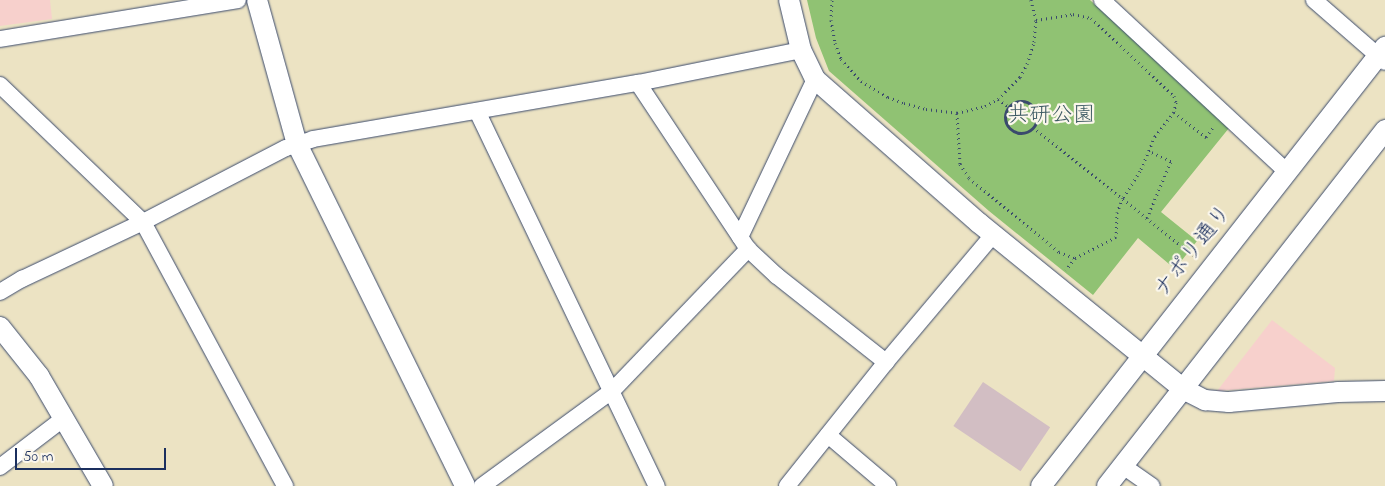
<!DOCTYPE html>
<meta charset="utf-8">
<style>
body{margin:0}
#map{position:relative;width:1385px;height:486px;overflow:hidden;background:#ece3c3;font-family:"Indie Flower","Klee One",sans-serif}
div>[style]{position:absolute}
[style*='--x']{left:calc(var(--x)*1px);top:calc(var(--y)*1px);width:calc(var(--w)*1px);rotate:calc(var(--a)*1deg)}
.built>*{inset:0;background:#f7d0cc}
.industrial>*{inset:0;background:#d2bec3;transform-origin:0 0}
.green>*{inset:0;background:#90c273}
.path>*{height:3px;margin-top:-1.5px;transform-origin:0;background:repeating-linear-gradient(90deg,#3a4a6d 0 1px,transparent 0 5px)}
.path>.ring{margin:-1.5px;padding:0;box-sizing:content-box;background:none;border:3px solid #3a4a6d;border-radius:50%}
.roads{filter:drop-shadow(0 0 1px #3a4a6d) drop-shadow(0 0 1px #3a4a6d)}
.minor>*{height:16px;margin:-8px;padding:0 8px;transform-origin:8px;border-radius:8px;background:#fff}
.tertiary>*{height:20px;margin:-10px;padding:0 10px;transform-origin:10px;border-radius:10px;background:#fff}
span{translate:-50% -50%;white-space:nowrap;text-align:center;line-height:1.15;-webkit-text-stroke:4.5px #fbf7ec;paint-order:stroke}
.park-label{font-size:22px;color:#3e5b64}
.street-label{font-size:22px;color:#1b2f5e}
.scale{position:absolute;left:15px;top:448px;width:151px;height:22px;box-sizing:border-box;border:2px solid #1b2f5e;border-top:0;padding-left:6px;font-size:15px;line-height:18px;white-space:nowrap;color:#1b2f5e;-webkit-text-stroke:4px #fbf7ec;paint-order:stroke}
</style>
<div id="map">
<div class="built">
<i style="clip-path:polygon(0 0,50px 0,52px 19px,0 26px)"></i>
<i style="clip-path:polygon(1272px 320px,1335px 368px,1334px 381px,1217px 391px)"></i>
</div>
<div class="industrial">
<i style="left:983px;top:382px;width:81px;height:53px;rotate:34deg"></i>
</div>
<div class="green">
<i style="clip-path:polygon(807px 0,1090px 0,1229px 128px,1161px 212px,1197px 241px,1175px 269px,1138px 238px,1093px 295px,989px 211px,829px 71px,816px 38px)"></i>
</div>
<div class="path">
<i style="--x:832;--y:0;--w:20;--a:93"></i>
<i style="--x:831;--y:20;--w:23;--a:80"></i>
<i style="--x:835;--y:43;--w:17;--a:69"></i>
<i style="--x:841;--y:59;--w:30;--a:48"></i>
<i style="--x:861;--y:81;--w:31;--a:31"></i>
<i style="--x:888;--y:97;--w:17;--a:21"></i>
<i style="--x:904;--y:103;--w:23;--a:15"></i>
<i style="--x:926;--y:109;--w:31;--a:7"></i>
<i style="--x:957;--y:113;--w:29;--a:-14"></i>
<i style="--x:985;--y:106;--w:15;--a:-28"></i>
<i style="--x:998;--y:99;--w:31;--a:-45"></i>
<i style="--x:1020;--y:77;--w:15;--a:-62"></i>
<i style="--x:1027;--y:64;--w:23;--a:-72"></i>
<i style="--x:1034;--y:42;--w:22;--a:-85"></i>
<i style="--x:1036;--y:20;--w:21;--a:-104"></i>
<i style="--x:1036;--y:20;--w:37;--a:-9"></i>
<i style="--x:1073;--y:14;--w:18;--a:13"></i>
<i style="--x:1091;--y:18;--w:114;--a:43.2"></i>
<i style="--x:1174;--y:96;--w:6;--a:72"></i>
<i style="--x:1176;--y:102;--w:10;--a:101"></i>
<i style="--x:1174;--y:112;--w:31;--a:128"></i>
<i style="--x:1155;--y:136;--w:38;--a:113"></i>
<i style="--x:1140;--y:171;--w:32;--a:122"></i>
<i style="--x:1123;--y:198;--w:15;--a:113"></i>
<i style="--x:1117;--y:212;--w:25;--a:92"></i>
<i style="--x:1116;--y:237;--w:46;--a:152.9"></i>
<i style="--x:1075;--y:258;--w:15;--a:127"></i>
<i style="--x:998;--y:99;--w:14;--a:36"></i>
<i class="ring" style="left:1005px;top:101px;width:29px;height:29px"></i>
<i style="--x:1174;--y:112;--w:41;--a:38"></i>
<i style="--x:1206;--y:137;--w:12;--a:-55"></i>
<i style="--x:957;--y:113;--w:51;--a:86.6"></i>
<i style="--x:960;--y:164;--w:17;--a:57"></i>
<i style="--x:969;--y:178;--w:117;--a:39.4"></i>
<i style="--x:1059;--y:252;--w:17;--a:21"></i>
<i style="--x:1033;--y:127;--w:205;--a:38.7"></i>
<i style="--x:1147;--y:218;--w:62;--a:-67.2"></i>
<i style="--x:1171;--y:161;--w:24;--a:-156"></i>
</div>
<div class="roads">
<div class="minor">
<i style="--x:1102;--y:0;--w:253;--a:42.9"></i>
<i style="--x:1314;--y:0;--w:94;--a:41.1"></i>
<i style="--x:0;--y:39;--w:241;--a:-9.3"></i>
<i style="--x:638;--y:83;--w:199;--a:56.5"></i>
<i style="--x:748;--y:249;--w:40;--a:43"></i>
<i style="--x:777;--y:276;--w:139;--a:38.3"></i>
<i style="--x:0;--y:85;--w:198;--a:43.8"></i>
<i style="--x:143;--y:222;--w:300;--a:61.7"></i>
<i style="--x:477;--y:111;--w:416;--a:64.4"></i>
<i style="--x:740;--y:237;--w:175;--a:-64.6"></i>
<i style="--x:0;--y:292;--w:26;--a:-31"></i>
<i style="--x:22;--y:279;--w:134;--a:-25.2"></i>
<i style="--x:143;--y:222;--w:161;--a:-27.4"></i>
<i style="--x:286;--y:148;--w:28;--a:-18"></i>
<i style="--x:313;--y:139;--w:330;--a:-9.8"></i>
<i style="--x:638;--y:83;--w:166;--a:-11.4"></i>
<i style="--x:828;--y:435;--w:79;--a:40.4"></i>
<i style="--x:1123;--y:466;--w:35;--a:35"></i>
<i style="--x:0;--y:467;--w:81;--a:-37.4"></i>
<i style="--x:482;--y:486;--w:161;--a:-36.2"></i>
<i style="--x:612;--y:391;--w:197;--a:-46.2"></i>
<i style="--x:787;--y:486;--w:159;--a:-51.4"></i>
<i style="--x:886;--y:362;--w:166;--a:-49.9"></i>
</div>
<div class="tertiary">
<i style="--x:257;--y:0;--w:149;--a:74.5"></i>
<i style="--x:297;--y:144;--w:381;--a:63.8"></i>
<i style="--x:789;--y:0;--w:51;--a:76.5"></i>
<i style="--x:801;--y:50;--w:32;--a:64"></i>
<i style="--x:815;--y:79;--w:218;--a:41.3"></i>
<i style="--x:979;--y:223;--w:263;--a:39.1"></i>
<i style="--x:1183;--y:389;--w:25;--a:27"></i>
<i style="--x:1205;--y:400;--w:24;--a:5"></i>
<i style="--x:1229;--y:402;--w:109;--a:-5.2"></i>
<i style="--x:1338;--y:392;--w:47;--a:-1.2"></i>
<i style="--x:0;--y:327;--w:63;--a:51.5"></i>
<i style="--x:39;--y:376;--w:127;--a:59.8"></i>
<i style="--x:1041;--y:486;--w:558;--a:-51.92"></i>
<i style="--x:1107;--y:486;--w:452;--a:-52"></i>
</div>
</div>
<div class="park-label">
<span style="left:1051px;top:117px">共研公園</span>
</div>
<div class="street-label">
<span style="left:1194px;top:252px;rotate:-52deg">ナポリ通り</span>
</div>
<div class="scale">50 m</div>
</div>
